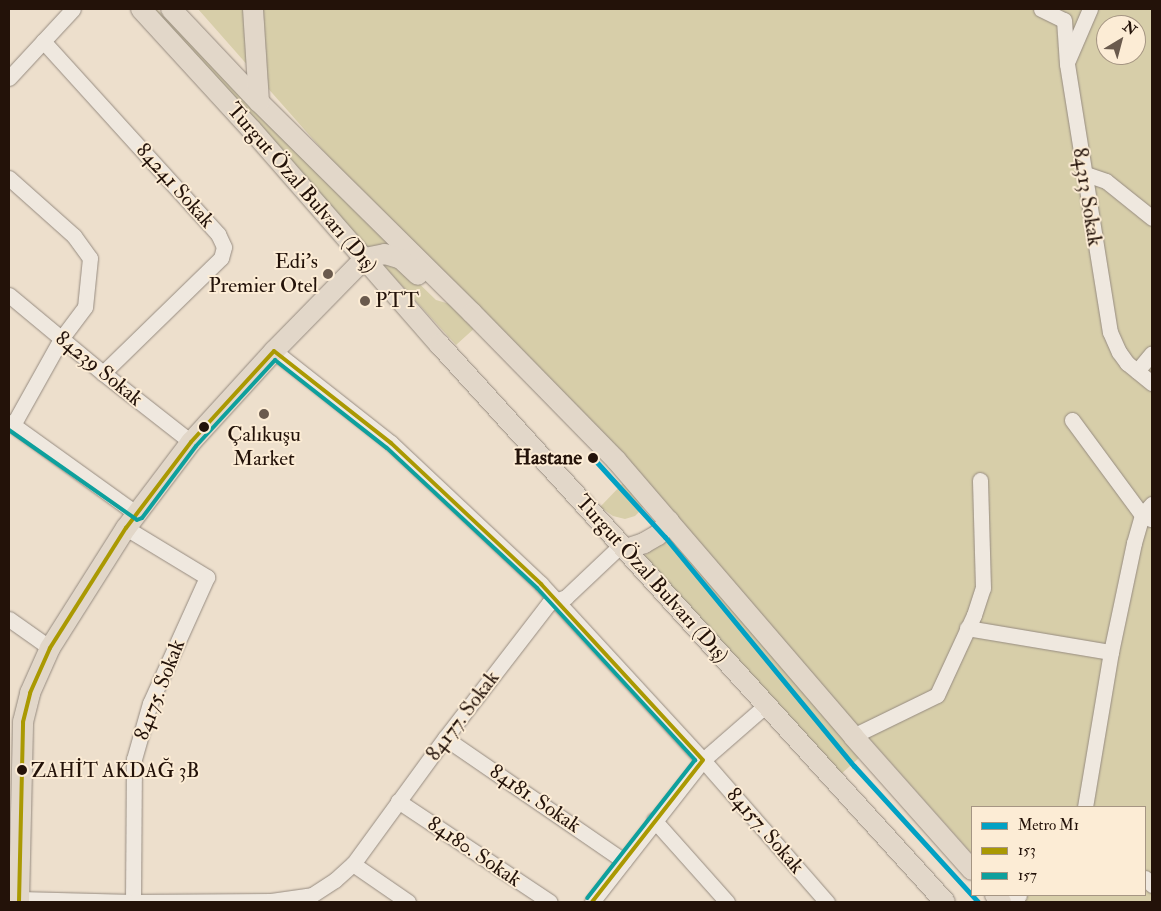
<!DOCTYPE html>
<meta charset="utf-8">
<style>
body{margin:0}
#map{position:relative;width:1161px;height:911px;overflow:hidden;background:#eddfcc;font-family:"IM FELL Double Pica",serif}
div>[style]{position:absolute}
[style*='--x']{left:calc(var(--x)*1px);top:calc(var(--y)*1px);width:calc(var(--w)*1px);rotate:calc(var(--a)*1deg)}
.green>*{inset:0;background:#d7cea9}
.roads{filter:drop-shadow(0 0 1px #968b80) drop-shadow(0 0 1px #968b80)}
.minor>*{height:15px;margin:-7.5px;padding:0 7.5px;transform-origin:7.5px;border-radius:7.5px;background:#efe8df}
.major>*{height:20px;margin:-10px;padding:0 10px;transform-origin:10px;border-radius:10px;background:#e2d7c9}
.bus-1>*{height:4px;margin:-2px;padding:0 2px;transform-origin:2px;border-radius:2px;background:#aa9902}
.bus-2>*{height:4px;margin:-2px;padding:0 2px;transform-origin:2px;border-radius:2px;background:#0ea09d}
.metro-1>*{height:5px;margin:-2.5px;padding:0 2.5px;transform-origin:2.5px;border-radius:2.5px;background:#02a1c4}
.dots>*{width:14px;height:14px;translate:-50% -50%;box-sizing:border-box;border:2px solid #fcecd5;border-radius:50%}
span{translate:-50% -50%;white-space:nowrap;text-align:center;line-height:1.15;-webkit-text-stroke:4px #fcecd5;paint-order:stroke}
.bus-label{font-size:20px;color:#231209}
.left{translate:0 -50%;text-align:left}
.street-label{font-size:21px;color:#231209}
.poi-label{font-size:21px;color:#231209}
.right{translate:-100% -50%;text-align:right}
.stop-label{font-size:21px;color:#231209;font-weight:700}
.frame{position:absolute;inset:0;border:10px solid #231209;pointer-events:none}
.legend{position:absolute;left:971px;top:806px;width:175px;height:90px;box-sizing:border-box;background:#fcecd5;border:1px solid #a59583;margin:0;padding:6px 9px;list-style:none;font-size:15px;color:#231209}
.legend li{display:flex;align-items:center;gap:10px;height:25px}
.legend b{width:25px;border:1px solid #a59583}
.north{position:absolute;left:1096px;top:15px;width:50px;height:50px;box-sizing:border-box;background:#fcecd5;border:1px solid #a59583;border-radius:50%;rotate:37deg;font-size:14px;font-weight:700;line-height:20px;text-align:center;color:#231209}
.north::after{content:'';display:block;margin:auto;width:18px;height:22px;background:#6a5a4d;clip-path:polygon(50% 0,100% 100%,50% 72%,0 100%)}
</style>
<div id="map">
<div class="green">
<i style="clip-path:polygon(153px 9px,157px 9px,395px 249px,366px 248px)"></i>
<i style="clip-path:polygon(evenodd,198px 9px,1152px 9px,1152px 902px,1016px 902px,1009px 895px,1145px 895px,1145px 807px,972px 807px,972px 854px,672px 517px,417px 257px,198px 9px,1106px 25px,1136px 25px,1136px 55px,1106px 55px,1106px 25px)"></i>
<i style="clip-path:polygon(394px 263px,404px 269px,436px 300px,460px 307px,477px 326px,456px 345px,382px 264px)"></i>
<i style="clip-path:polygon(625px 481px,644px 503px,642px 509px,635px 516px,625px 519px,613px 516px,600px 507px)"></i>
<i style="clip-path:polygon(664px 527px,859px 758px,841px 774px,643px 557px,655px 547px)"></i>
</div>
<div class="roads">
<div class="minor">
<i style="--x:1041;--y:9;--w:25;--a:26"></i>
<i style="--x:1064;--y:20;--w:44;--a:86.1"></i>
<i style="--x:1067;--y:64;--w:271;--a:80.9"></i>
<i style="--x:1110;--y:332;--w:22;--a:66"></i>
<i style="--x:1119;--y:352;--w:14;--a:54"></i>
<i style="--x:1127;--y:363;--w:32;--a:39"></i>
<i style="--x:43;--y:41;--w:261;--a:47.8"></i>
<i style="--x:218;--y:234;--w:14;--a:65"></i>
<i style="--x:224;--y:247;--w:11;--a:105"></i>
<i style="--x:221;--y:258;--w:165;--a:135.7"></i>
<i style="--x:1068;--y:60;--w:56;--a:-66.7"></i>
<i style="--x:9;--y:78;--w:94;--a:-47.2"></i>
<i style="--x:1083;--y:173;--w:24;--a:19"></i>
<i style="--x:1106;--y:181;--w:59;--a:38.8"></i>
<i style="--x:9;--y:178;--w:87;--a:41.7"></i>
<i style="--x:74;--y:236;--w:27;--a:54"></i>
<i style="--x:90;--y:258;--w:49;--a:95.8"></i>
<i style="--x:85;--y:307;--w:40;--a:127"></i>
<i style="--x:61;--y:339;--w:98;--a:119.2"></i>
<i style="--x:9;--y:295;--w:122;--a:39.7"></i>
<i style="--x:103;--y:373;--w:112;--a:38.1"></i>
<i style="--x:274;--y:351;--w:149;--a:38.2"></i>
<i style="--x:391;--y:443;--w:206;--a:43.2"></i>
<i style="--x:541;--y:584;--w:239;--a:47.4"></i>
<i style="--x:703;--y:760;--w:189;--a:48.9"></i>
<i style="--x:1137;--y:371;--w:23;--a:-50"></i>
<i style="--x:1072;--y:420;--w:118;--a:53.6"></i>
<i style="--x:1142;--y:515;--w:10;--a:24"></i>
<i style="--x:9;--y:422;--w:158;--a:35.7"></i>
<i style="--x:126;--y:528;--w:95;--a:31.2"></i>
<i style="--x:207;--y:577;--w:138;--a:114.3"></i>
<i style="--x:150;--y:703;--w:58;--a:105.9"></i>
<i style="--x:134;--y:759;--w:143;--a:90.4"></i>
<i style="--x:9;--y:619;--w:50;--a:35.3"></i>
<i style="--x:967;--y:628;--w:146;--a:9.5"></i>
<i style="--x:853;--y:736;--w:93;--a:-26"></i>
<i style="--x:937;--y:695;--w:88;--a:-65.2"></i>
<i style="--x:974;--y:615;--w:28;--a:-72"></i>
<i style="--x:983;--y:588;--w:108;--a:-91.6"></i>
<i style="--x:445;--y:738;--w:217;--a:34.5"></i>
<i style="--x:398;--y:801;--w:182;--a:33.6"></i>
<i style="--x:1085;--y:807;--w:157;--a:-80.5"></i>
<i style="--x:1111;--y:652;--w:111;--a:-78.1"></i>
<i style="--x:1134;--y:543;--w:29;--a:-74"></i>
<i style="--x:1142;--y:515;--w:15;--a:-48"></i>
<i style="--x:654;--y:820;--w:110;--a:48.3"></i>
<i style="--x:353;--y:864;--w:67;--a:34.6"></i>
<i style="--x:1145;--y:878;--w:10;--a:45"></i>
<i style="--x:19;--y:899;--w:114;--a:1.5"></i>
<i style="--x:133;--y:902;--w:138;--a:-0.4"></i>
<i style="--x:271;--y:901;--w:41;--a:-8.3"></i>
<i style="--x:312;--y:895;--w:27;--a:-33"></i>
<i style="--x:335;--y:880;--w:24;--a:-42"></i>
<i style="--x:353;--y:864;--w:156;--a:-53.9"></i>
<i style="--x:445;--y:738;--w:170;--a:-52.4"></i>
<i style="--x:549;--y:603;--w:18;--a:-19"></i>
<i style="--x:566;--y:597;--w:77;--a:-43.4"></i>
<i style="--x:592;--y:902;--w:180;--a:-52"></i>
<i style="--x:703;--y:760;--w:84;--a:-41.1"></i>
<i style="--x:1013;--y:902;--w:9;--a:-49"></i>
</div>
<div class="major">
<i style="--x:141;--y:9;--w:164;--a:47.5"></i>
<i style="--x:252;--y:130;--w:284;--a:48.9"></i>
<i style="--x:439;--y:344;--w:753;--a:47.8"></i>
<i style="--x:171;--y:9;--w:128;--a:46.6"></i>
<i style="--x:259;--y:102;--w:300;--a:44.7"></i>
<i style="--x:472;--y:313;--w:206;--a:45.6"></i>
<i style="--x:616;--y:460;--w:364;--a:49.3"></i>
<i style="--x:853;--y:736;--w:179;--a:48.4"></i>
<i style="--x:253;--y:9;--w:93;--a:86.3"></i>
<i style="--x:365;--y:258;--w:20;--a:-11"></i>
<i style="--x:385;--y:254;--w:17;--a:17"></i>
<i style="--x:401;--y:259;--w:23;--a:43"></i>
<i style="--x:626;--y:549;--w:19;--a:-18"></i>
<i style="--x:644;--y:543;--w:16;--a:-30"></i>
<i style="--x:658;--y:535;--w:18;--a:-52"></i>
<i style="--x:995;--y:895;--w:9;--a:49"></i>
<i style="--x:19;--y:902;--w:180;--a:-88.7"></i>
<i style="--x:23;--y:722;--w:30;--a:-76"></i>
<i style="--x:30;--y:693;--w:49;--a:-66"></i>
<i style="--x:50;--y:648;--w:142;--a:-57.7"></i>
<i style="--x:126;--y:528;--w:108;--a:-52.9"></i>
<i style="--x:191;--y:442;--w:123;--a:-47.6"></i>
<i style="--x:274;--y:351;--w:130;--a:-45.6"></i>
</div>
</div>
<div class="bus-1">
<i style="--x:274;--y:351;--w:149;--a:38.2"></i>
<i style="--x:391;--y:443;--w:206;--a:43.2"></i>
<i style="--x:541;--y:584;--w:239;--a:47.4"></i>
<i style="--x:19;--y:902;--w:180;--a:-88.7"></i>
<i style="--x:23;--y:722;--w:30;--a:-76"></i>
<i style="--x:30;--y:693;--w:49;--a:-66"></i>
<i style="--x:50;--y:648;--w:142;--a:-57.7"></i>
<i style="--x:126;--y:528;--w:108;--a:-52.9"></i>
<i style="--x:191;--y:442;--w:123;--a:-47.6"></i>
<i style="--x:592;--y:902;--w:180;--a:-52"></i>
</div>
<div class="bus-2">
<i style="--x:9;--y:430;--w:156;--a:35.1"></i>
<i style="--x:137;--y:520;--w:5;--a:-22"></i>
<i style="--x:142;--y:518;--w:90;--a:-53.1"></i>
<i style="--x:196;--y:446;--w:117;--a:-47.4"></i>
<i style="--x:275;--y:360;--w:142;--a:38.2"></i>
<i style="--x:387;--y:448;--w:205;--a:43"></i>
<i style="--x:537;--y:588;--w:234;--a:47.4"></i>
<i style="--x:695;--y:760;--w:175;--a:128"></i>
</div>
<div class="metro-1">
<i style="--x:593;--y:458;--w:107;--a:47.7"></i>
<i style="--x:665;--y:537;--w:297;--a:50.5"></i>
<i style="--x:854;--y:766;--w:184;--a:47.6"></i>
</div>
<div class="dots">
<i style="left:328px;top:274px;background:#6a5a4d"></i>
<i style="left:365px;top:301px;background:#6a5a4d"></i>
<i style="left:264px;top:414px;background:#6a5a4d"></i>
<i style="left:204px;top:427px;background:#231209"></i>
<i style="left:593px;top:458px;background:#231209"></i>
<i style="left:22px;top:770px;background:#231209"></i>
</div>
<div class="bus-label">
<span class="left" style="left:31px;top:770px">ZAHİT AKDAĞ 3B</span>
</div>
<div class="street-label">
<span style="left:175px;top:186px;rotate:48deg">84241 Sokak</span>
<span style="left:302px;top:188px;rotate:49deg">Turgut Özal Bulvarı (Dış)</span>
<span style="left:1087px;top:197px;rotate:81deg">84313 Sokak</span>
<span style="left:99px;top:369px;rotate:39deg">84239 Sokak</span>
<span style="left:652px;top:579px;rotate:48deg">Turgut Özal Bulvarı (Dış)</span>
<span style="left:160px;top:690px;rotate:-69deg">84175. Sokak</span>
<span style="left:463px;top:716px;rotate:-53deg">84177. Sokak</span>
<span style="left:535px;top:799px;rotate:34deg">84181. Sokak</span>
<span style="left:765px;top:831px;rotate:49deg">84157. Sokak</span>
<span style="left:474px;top:852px;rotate:34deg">84180. Sokak</span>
</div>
<div class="poi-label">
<span class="right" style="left:318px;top:274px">Edi's<br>Premier Otel</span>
<span class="left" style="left:375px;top:301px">PTT</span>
<span style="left:264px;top:447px">Çalıkuşu<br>Market</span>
</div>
<div class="stop-label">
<span class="right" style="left:582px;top:458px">Hastane</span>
</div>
<div class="frame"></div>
<ul class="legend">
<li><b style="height:6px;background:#02a1c4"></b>Metro M1</li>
<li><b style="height:6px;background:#aa9902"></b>153</li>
<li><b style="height:6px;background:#0ea09d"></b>157</li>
</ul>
<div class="north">N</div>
</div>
